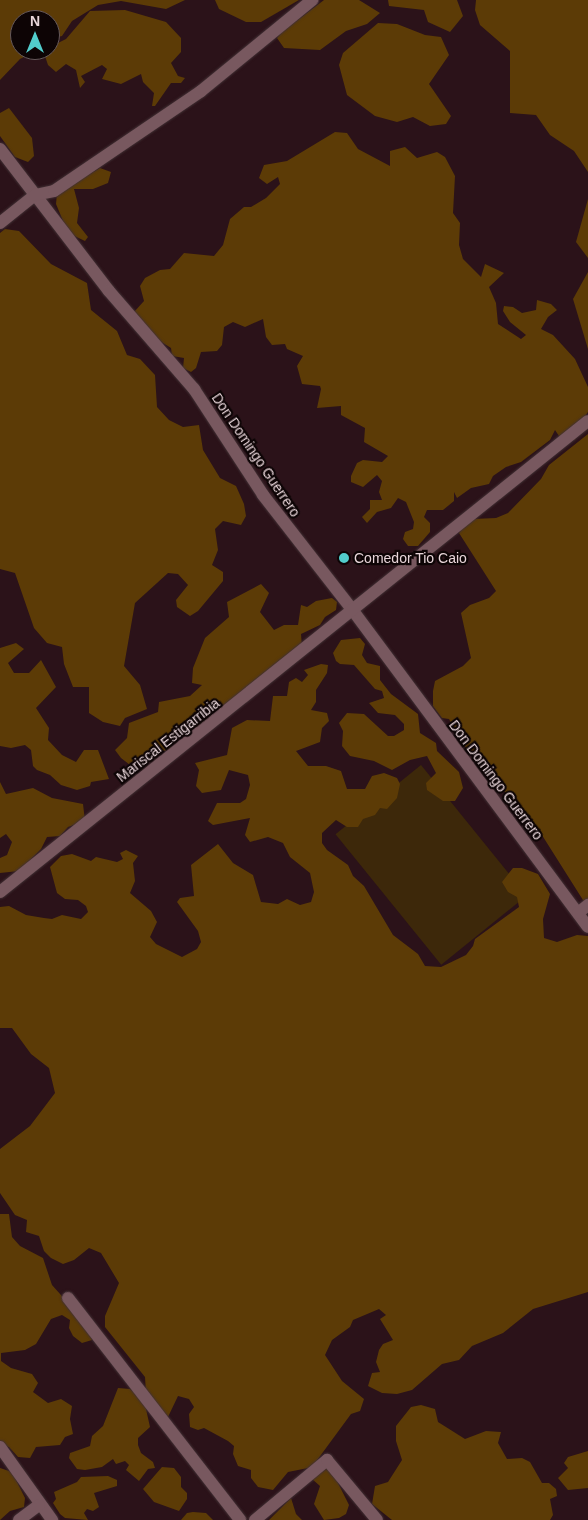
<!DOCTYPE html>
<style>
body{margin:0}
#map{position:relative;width:588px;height:1520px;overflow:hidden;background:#2b1219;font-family:Arial,sans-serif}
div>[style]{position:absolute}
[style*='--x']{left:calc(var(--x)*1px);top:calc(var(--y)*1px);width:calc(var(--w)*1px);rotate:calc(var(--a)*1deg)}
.green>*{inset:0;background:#3d280a;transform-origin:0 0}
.forest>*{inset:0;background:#5c3b06}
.roads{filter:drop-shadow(0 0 1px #413034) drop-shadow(0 0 1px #413034)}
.minor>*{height:12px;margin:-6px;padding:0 6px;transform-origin:6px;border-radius:6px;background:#78585f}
.dots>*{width:14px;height:14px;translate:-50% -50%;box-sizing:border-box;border:2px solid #0d0405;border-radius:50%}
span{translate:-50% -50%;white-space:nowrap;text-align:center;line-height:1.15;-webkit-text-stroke:4.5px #0d0405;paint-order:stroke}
.street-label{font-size:14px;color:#e8d5d9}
.poi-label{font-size:14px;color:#e8d5d9}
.left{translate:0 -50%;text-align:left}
.north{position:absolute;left:10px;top:10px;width:50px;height:50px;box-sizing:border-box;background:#0d0405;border:1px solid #65585a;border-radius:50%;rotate:0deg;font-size:14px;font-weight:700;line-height:20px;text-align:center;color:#e8d5d9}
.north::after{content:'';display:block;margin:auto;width:18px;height:22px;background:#52cdcc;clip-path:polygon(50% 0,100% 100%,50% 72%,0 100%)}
</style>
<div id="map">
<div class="green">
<i style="left:421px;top:765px;width:168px;height:110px;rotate:51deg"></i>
</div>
<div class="forest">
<i style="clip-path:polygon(0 0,185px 0,166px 9px,121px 1px,98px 5px,72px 21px,62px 36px,50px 39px,50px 20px,20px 20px,20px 50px,38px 50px,20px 59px,0 80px)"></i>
<i style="clip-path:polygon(215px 0,299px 0,261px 22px,246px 22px,219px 9px)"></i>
<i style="clip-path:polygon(324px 0,359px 0,380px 13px,367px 24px,346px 31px,320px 50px,284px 48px,277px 38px,282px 32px)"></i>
<i style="clip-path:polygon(388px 0,457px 0,463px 16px,450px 32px,428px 22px,424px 10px,389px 6px)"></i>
<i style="clip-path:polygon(476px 0,588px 0,588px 172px,574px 151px,550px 135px,536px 115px,510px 113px,510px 51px,480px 25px,475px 10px)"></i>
<i style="clip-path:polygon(125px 10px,166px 22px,181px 38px,181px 52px,171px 63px,178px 76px,185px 78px,181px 83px,171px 83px,155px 106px,152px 106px,154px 93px,143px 82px,141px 74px,121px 84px,102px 79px,107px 69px,102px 65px,81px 76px,85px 82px,80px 88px,76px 70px,66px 64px,56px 72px,48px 65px,45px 56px,50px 47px,66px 39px,90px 11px)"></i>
<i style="clip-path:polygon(378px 23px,397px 24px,425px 35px,441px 37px,449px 55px,429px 84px,451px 116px,446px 124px,430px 126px,413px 117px,397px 122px,375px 116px,347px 95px,339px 65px,343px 53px)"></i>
<i style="clip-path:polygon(9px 108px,32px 138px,34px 156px,28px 162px,15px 157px,0 136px,0 113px)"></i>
<i style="clip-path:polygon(335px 132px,347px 133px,358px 149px,390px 166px,390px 151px,405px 147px,417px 158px,437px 152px,445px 157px,455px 176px,453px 213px,460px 223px,459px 245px,463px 259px,481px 277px,485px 264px,504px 273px,489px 287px,496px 303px,498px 324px,521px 339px,526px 335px,510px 322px,503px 311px,504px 306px,513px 307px,522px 313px,536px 310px,537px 300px,551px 304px,557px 310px,548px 317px,541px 329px,553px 335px,575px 359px,588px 387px,588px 412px,579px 424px,575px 440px,559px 436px,555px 430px,550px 440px,521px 462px,506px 467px,493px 476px,489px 484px,471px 488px,457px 498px,454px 492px,454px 501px,443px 510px,427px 510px,424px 517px,430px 523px,430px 532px,418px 546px,408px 546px,403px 539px,405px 532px,413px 529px,414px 522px,406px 502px,398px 498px,391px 508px,377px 512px,367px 523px,362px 517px,370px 509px,370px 500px,382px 500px,379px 492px,382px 481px,377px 475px,363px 487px,351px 482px,351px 476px,357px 463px,363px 460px,382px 462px,388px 456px,364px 442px,365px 428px,341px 415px,341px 406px,317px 408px,321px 389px,320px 386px,302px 384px,297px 366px,303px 356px,287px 349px,285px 344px,272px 345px,266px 337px,263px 319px,245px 327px,233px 322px,224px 327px,222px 345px,217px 351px,201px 352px,196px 368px,191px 372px,183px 368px,184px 358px,172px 356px,171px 348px,155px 338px,134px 312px,144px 301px,140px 286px,145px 278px,160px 270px,170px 269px,184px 253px,214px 256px,223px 245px,230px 219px,244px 207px,251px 207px,266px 198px,280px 184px,278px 177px,267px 184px,259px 178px,264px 165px,287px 161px)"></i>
<i style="clip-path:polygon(100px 168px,111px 172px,108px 183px,93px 189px,74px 189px,79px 208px,77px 223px,88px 237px,85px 241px,68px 233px,56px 204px,57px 193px)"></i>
<i style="clip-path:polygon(588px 199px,588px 258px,576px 242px)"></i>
<i style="clip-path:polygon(5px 229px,19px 231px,51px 264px,87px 283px,91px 310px,117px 331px,127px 355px,140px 359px,155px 375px,157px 407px,169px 420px,183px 427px,199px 425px,203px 450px,220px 478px,236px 486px,244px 504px,246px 516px,241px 525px,223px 521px,215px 529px,218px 550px,212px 565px,223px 572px,223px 581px,198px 611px,190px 616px,177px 607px,176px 600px,188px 585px,178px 574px,168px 573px,135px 603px,124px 666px,140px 685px,147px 709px,125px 718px,120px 726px,103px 722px,89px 713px,89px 687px,73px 687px,64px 664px,62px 647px,47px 643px,34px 628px,15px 573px,0 569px,0 233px)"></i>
<i style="clip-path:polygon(588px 272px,588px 349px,573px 299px)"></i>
<i style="clip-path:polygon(588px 434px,588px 908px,540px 832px,462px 743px,449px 719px,442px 718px,433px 706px,433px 691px,435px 681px,463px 666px,471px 658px,461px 613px,470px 605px,489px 598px,496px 591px,459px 533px,466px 522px,473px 519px,496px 518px,508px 513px,541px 479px,549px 465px)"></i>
<i style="clip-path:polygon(261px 584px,269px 593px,260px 612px,274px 630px,284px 625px,298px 625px,301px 605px,307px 607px,316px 601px,332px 598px,337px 602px,336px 610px,325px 617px,320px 625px,301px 634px,302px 647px,228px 707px,219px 707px,206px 715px,202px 724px,178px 734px,170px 749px,147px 757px,134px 768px,121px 758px,115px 750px,127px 738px,129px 723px,158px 712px,159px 702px,190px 696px,202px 685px,192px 683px,193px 668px,205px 638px,229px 617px,227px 602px)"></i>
<i style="clip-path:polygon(360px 638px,365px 644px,362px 655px,367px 663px,380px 666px,380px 680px,391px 694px,418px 714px,420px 733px,436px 743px,437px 751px,459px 772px,463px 788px,455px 801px,443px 801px,427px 790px,426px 783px,436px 773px,427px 756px,410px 760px,392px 770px,374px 761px,350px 756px,342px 746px,343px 731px,339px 723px,347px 713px,364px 714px,388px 736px,394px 736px,404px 730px,404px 724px,395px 715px,378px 713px,369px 703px,384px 698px,382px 691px,375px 689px,354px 665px,340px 664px,336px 661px,333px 653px,341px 640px)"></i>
<i style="clip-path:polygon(16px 643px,24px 649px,8px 663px,14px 673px,29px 673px,41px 660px,56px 687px,36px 708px,49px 728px,48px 740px,62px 755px,76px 762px,84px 750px,98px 750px,109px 779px,91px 782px,90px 786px,77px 790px,61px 785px,50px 775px,37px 770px,33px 766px,31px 750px,25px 745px,11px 748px,0 746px,0 648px)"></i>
<i style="clip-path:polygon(321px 664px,328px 665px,327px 673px,316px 690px,316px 702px,311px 710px,327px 713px,329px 721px,322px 728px,320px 742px,296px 751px,308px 766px,326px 766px,341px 771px,347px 789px,365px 789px,372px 776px,384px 773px,397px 778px,400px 784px,397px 798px,387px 809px,380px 808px,375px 815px,363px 819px,358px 827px,347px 827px,336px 820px,322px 833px,322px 843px,327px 850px,348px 865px,353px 876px,364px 886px,393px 935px,418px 954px,425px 966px,441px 967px,466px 955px,473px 946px,475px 939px,519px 907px,517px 897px,508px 892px,502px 882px,513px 868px,522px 868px,538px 874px,550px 894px,543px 919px,544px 938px,557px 942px,577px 935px,588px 936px,588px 1292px,533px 1309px,503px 1333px,472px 1346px,459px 1360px,442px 1364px,412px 1390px,397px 1394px,382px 1393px,368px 1386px,372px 1373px,380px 1372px,376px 1362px,379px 1350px,383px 1344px,393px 1340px,380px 1319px,386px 1315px,379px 1309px,353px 1320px,350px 1327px,332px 1340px,325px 1355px,342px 1381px,364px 1399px,360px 1411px,351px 1414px,315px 1463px,308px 1468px,288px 1472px,273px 1490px,258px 1487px,251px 1478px,251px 1470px,238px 1466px,233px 1454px,234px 1446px,228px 1441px,204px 1428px,198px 1430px,190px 1427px,189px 1414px,194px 1407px,189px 1399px,178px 1396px,168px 1417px,146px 1393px,145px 1377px,105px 1327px,105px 1316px,119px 1283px,101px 1253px,89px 1248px,74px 1260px,63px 1264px,51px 1258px,44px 1251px,39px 1236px,26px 1232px,27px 1220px,15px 1215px,0 1193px,0 1149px,30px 1126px,55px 1093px,49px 1068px,31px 1054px,12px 1028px,0 1028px,0 907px,9px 906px,26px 915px,44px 918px,52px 919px,62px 915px,81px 919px,88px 912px,86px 906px,78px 900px,65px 899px,57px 893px,50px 867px,61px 856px,72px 854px,91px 861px,96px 857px,117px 862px,123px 859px,120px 853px,126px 850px,138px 856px,133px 863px,135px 881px,130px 893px,151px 911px,157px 922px,150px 937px,156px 944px,182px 957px,197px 949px,201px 942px,198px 931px,177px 902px,180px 898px,194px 896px,191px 865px,218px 844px,233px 863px,253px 875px,261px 902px,278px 904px,287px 899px,300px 905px,311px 902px,314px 892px,310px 873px,290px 857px,283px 843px,268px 837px,250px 842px,245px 835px,250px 818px,213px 825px,208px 821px,217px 803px,240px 803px,246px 799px,250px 785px,248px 775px,229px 770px,221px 790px,202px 793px,196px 786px,199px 770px,195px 763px,227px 755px,232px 728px,247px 720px,270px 721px,273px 696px,287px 696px,289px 682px,296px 678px,302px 682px,308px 675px,304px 670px)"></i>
<i style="clip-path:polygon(0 782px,6px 794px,33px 788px,52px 798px,83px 804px,85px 821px,68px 827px,60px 836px,47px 837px,41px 849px,19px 871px,0 873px,0 858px,7px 855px,12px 842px,6px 834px,0 838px)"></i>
<i style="clip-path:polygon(0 1214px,9px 1214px,12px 1237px,20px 1246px,43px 1258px,52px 1285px,86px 1323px,92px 1340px,82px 1343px,73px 1336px,69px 1328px,70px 1320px,62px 1315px,51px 1319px,36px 1344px,25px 1350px,1px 1353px,1px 1361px,11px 1368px,32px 1374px,38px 1383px,33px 1392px,48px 1403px,61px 1399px,72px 1406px,70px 1419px,73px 1434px,65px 1437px,60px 1445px,36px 1447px,30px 1458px,18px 1457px,9px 1447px,0 1444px)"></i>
<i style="clip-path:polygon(118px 1388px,130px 1389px,144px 1400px,150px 1427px,138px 1438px,138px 1445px,141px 1453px,153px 1462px,155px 1468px,148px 1469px,139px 1481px,126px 1470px,129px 1465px,125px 1461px,116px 1464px,113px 1459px,102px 1467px,85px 1470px,77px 1469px,69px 1458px,70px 1453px,90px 1446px,92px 1436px,103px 1426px)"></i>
<i style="clip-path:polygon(421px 1405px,435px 1409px,438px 1422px,465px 1439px,486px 1431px,501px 1432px,498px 1443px,507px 1459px,522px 1458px,530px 1462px,542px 1483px,549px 1483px,556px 1489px,557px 1496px,550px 1499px,553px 1515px,550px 1520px,392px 1520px,372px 1504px,375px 1486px,388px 1482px,402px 1460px,396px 1441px,396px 1426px,411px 1407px)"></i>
<i style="clip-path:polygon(588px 1451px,588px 1488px,568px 1490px,558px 1478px,568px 1468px,564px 1463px,568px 1457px)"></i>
<i style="clip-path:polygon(162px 1467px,174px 1468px,181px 1477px,181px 1487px,187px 1493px,187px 1499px,179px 1511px,154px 1502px,143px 1489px)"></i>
<i style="clip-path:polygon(0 1468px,12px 1472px,25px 1498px,24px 1507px,10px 1511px,0 1520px)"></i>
<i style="clip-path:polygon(324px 1469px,331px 1469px,349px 1505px,346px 1514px,339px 1518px,324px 1520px,314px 1504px,320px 1486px,312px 1479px)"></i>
<i style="clip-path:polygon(108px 1476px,117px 1480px,117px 1486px,94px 1493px,99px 1507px,93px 1511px,87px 1509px,84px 1513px,88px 1520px,65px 1518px,60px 1514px,53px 1503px,56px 1499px,54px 1492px,77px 1482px,81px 1477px)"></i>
<i style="clip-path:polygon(291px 1498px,296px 1514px,302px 1520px,269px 1520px)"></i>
<i style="clip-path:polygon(193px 1512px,206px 1513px,213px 1520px,181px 1520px,187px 1513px)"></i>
</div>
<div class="roads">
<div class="minor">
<i style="--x:0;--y:149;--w:179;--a:52.5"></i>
<i style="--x:109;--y:291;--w:130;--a:49.1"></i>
<i style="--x:194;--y:389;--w:126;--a:56.9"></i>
<i style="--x:263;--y:495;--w:148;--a:52.1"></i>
<i style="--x:354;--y:612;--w:392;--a:53.4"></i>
<i style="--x:0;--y:223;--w:45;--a:-38.7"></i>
<i style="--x:35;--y:195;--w:19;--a:-12"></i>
<i style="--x:54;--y:191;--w:178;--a:-34.2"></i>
<i style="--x:201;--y:91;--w:144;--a:-39.3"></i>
<i style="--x:0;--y:892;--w:753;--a:-38.7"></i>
<i style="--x:578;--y:913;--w:13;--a:-39"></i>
<i style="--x:68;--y:1298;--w:281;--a:52.2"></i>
<i style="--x:0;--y:1447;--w:90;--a:54.5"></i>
<i style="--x:19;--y:1520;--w:25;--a:-37"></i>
<i style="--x:255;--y:1520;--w:94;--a:-39.8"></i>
<i style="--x:327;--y:1460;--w:78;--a:50.2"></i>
</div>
</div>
<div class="dots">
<i style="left:344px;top:558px;background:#52cdcc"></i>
</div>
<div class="street-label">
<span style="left:256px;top:455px;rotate:56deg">Don Domingo Guerrero</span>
<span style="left:168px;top:740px;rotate:-38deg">Mariscal Estigarribia</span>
<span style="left:496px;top:780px;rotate:53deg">Don Domingo Guerrero</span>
</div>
<div class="poi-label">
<span class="left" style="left:354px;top:558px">Comedor Tio Caio</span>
</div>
<div class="north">N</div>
</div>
